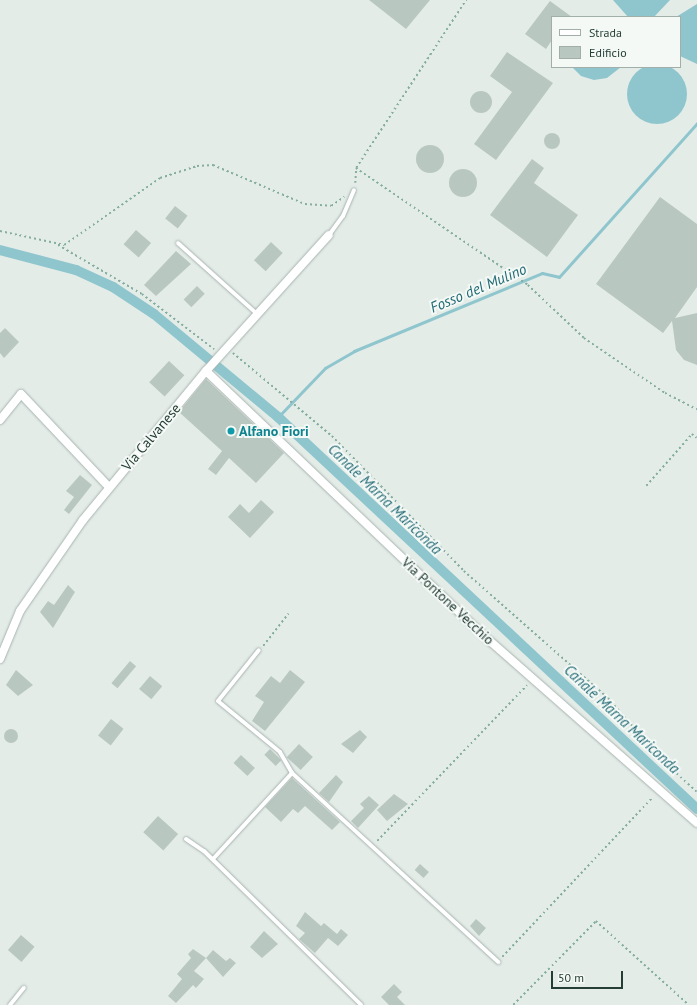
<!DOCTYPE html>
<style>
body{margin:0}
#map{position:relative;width:697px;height:1005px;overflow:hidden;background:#e4ece8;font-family:"PT Sans",sans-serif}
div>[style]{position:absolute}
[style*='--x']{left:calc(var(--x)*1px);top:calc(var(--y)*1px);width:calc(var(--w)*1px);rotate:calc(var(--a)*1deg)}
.water>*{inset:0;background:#8fc6ce}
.round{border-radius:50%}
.stream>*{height:3px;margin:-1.5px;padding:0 1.5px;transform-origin:1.5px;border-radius:1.5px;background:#8fc6ce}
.canal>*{height:10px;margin:-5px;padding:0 5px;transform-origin:5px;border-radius:5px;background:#8fc6ce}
.building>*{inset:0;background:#b9c7c1;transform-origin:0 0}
.path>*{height:1.5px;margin-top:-0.75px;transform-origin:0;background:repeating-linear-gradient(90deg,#86aea0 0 2px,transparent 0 5px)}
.roads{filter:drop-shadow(0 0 1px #a7b4af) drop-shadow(0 0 1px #a7b4af)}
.service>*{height:4px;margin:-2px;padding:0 2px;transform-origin:2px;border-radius:2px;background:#fff}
.minor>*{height:8px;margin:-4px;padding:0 4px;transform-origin:4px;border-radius:4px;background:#fff}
.dots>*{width:11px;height:11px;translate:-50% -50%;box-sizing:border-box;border:2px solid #f4f9f6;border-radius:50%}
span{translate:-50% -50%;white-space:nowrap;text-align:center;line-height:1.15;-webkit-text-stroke:4px #f4f9f6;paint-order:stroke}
.culture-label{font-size:14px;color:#0d838f;font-weight:700}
.left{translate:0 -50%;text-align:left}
.street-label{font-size:14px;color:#243d35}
.water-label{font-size:15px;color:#226a75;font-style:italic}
.legend{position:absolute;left:551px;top:16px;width:130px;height:52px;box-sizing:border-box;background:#f4f9f6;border:1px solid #a1aea9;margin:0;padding:5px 7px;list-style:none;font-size:12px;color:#243d35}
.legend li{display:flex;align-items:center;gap:8px;height:20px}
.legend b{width:20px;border:1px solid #a1aea9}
.scale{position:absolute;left:551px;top:971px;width:72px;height:18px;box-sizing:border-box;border:2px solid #243d35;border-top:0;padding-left:5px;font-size:12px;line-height:14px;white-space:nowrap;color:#243d35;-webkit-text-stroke:3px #f4f9f6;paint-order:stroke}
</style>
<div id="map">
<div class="water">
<i style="clip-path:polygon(613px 0,670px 0,654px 17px,628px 17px)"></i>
<i style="clip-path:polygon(697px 4px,697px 64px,680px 56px,680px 17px,676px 17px)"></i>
<i class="round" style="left:627px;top:64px;width:60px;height:60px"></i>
<i style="clip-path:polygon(572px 67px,621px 67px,607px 78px,594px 80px,581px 76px)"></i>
</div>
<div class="stream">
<i style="--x:278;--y:417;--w:68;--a:-46.2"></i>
<i style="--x:325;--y:368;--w:34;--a:-30"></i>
<i style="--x:354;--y:351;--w:204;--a:-22.5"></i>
<i style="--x:542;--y:273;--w:17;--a:13"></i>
<i style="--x:559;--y:277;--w:207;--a:-48.1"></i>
</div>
<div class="canal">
<i style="--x:0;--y:250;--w:79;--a:14.7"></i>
<i style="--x:76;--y:270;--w:41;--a:24.7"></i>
<i style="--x:113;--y:287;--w:49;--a:33.4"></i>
<i style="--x:154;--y:314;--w:161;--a:39.7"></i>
<i style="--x:278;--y:417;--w:574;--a:43.09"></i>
</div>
<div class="building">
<i style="clip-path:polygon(369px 0,430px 0,406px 29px)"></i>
<i style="clip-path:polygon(550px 1px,572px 17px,552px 17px,552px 40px,546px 49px,525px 34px)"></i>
<i style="clip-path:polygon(507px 52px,553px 83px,496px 160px,474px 144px,512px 92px,490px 76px)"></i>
<i class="round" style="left:470px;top:91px;width:22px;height:22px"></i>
<i class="round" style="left:544px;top:133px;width:16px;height:16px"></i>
<i class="round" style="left:416px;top:145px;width:28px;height:28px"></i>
<i style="clip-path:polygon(532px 159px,544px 168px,534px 183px,578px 215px,547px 257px,490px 215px)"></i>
<i class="round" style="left:449px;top:169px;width:28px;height:28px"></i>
<i style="clip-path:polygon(660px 197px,697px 224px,697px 287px,675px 318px,697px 313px,697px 365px,684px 360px,676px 350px,672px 321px,663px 333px,596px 284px)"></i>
<i style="left:175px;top:206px;width:16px;height:16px;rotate:38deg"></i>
<i style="left:136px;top:230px;width:20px;height:19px;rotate:41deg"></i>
<i style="left:271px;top:242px;width:16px;height:25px;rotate:43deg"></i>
<i style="clip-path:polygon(176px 251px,191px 264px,156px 296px,144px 285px)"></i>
<i style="left:197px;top:286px;width:11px;height:19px;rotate:45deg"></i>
<i style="clip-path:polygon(5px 328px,19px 342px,4px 358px,0 353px,0 333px)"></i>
<i style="left:169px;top:361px;width:21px;height:29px;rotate:43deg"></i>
<i style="clip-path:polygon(206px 379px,284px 453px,256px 483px,229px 458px,216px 475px,208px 469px,222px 451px,179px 412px)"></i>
<i style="clip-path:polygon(80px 475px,92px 485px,69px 514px,64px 510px,74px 497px,66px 491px)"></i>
<i style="clip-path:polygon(261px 500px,274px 512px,250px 538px,228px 517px,240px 504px,249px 513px)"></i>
<i style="clip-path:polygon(68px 585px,75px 592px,53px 628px,40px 612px,48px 601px,54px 605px)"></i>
<i style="left:130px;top:661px;width:8px;height:29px;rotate:40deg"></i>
<i style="clip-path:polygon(16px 670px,33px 685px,18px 696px,6px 685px)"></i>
<i style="clip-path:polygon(290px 670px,305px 682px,265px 731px,252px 721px,264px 702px,255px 696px,271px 676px,280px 683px)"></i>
<i style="left:150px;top:676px;width:16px;height:17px;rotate:40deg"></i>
<i style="left:111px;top:719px;width:16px;height:21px;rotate:38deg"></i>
<i class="round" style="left:4px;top:729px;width:14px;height:14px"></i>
<i style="clip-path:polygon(360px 730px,367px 737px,353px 753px,341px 744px)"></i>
<i style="left:299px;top:744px;width:19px;height:18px;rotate:43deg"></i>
<i style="left:270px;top:749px;width:16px;height:8px;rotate:45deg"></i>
<i style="left:241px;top:755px;width:19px;height:11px;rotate:43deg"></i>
<i style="clip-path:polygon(336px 775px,343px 782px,329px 802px,319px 793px)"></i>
<i style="clip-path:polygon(292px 778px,340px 822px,332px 830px,305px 806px,298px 813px,293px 809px,281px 822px,265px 807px)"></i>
<i style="clip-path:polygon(394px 794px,408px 804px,387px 821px,377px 810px)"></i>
<i style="clip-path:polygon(369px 796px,379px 805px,358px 828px,351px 821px,364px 808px,360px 804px)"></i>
<i style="left:158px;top:816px;width:27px;height:22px;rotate:42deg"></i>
<i style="left:420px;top:864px;width:12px;height:8px;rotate:42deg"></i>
<i style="clip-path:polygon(305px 912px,321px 926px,324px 923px,337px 934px,341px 929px,348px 935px,338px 946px,328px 938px,315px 953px,299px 939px,305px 933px,296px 926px)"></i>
<i style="clip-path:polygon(476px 919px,486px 928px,479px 936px,470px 926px)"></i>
<i style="clip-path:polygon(264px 931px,278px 944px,262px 958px,250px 947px)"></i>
<i style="left:21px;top:935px;width:18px;height:20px;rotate:41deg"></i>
<i style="clip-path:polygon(193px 949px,206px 958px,213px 950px,226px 961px,230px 958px,236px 963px,223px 977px,206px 958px,194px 971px,204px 979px,196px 988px,193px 985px,176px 1003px,168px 996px,182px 979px,177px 974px,191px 958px,188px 954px)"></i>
<i style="clip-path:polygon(394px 984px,402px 992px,397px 997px,405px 1005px,389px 1005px,381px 997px)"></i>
</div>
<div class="path">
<i style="--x:356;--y:168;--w:208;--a:34.2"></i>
<i style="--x:528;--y:285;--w:77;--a:43.4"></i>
<i style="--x:584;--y:338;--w:98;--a:34.2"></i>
<i style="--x:665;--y:393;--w:36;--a:27"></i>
<i style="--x:355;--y:183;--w:15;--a:-86"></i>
<i style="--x:356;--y:168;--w:201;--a:-56.8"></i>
<i style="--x:0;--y:231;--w:66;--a:12.3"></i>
<i style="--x:64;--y:245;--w:117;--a:-34.9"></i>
<i style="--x:160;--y:178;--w:39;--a:-18"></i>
<i style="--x:197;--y:166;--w:16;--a:-4"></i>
<i style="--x:213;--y:165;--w:100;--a:23"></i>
<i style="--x:305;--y:204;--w:26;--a:4"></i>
<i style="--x:331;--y:206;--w:16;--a:-35"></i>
<i style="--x:58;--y:245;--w:97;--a:30.3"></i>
<i style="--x:142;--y:294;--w:91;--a:37.4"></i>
<i style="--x:233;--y:353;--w:129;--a:40"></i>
<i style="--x:332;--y:436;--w:189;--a:45.6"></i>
<i style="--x:464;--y:571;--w:192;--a:41.4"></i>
<i style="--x:608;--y:698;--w:82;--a:48.9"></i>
<i style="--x:662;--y:760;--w:47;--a:42.4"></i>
<i style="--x:646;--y:486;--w:69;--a:-48.5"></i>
<i style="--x:692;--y:434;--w:6;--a:39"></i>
<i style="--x:263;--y:646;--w:41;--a:-52"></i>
<i style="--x:377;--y:841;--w:216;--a:-46.1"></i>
<i style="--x:502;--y:957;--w:220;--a:-46.7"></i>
<i style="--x:513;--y:1005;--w:118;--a:-45.3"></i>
<i style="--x:596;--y:921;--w:125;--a:42.1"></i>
</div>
<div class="roads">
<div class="service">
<i style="--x:329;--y:235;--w:24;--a:-54"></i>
<i style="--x:343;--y:216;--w:28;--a:-67"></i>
<i style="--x:178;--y:243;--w:106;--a:41.9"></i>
<i style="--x:292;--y:773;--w:280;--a:42.5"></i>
<i style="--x:186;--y:839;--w:22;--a:34"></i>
<i style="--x:204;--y:851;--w:220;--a:44.4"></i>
<i style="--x:213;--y:859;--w:117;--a:-47.4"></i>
<i style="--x:292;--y:773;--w:24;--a:-120"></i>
<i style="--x:280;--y:752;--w:80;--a:-140.6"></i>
<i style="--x:218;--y:701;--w:65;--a:-51.2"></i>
<i style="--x:10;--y:1005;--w:22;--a:-51"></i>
</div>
<div class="minor">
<i style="--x:206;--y:371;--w:393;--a:43.6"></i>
<i style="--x:491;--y:642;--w:274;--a:41.3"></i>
<i style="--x:0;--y:420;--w:33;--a:-51"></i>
<i style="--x:21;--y:394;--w:128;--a:46.6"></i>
<i style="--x:0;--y:659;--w:52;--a:-67.4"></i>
<i style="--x:20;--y:611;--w:111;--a:-55.3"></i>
<i style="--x:83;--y:520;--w:193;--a:-50.5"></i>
<i style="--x:206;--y:371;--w:183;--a:-47.9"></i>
</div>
</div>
<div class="dots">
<i style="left:231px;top:431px;background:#0f9aa8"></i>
</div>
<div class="culture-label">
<span class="left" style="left:239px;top:431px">Alfano Fiori</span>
</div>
<div class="street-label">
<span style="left:151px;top:437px;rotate:-50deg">Via Calvanese</span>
<span style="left:448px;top:601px;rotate:43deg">Via Pontone Vecchio</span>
</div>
<div class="water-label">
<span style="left:478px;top:288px;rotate:-23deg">Fosso del Mulino</span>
<span style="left:385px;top:499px;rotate:44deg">Canale Marna Mariconda</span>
<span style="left:622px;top:719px;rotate:43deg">Canale Marna Mariconda</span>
</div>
<ul class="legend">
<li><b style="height:5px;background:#fff"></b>Strada</li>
<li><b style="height:11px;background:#b9c7c1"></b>Edificio</li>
</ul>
<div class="scale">50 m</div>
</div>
